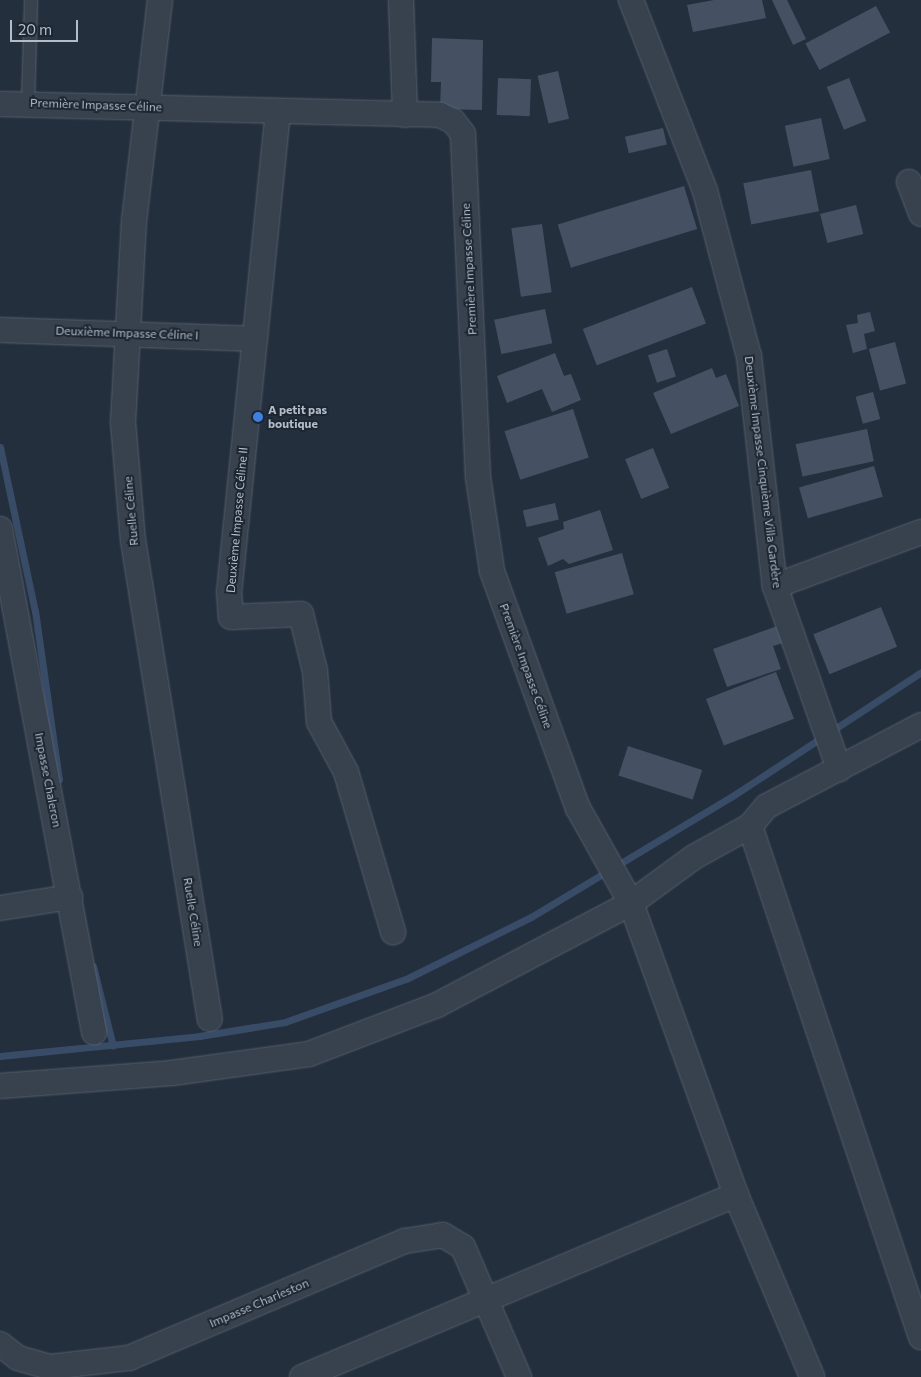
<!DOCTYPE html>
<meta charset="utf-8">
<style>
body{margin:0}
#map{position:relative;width:921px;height:1377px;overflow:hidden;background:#242f3e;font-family:Commissioner,sans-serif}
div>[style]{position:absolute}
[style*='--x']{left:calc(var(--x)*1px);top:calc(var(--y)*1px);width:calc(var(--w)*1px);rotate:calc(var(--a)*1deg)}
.stream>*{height:7px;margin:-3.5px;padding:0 3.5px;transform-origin:3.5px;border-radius:3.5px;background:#394c67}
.building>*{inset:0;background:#455162;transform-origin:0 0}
.roads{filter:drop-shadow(0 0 1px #565f6c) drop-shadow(0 0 1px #565f6c)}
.service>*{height:12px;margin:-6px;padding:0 6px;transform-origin:6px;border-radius:6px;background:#38414e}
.minor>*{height:24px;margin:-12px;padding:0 12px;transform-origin:12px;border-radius:12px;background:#38414e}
.dots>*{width:14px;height:14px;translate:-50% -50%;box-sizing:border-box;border:2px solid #1d2633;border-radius:50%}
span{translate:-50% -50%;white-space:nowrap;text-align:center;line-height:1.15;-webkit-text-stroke:4px #1d2633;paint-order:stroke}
.street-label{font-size:12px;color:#b4bcc9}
.poi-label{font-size:12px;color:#b4bcc9;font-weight:700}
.left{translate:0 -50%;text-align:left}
.scale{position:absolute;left:10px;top:20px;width:68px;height:22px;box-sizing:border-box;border:2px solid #b4bcc9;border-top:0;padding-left:6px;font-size:15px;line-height:18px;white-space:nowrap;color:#b4bcc9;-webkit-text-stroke:4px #1d2633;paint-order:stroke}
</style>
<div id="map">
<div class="stream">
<i style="--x:0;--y:447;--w:168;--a:78"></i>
<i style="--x:35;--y:611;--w:170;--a:81.9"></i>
<i style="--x:93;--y:966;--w:82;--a:76"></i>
<i style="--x:0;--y:1056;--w:200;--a:-5.7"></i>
<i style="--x:199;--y:1036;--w:87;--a:-9.2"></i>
<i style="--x:285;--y:1022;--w:128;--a:-19.6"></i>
<i style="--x:406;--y:979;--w:140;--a:-26.4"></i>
<i style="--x:531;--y:917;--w:233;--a:-31"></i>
<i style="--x:731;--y:797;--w:227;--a:-33.3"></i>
</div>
<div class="building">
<i style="clip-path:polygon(714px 0,762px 0,766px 18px,693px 32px,687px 5px)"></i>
<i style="clip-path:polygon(772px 0,787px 0,806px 39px,793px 45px)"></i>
<i style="left:876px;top:6px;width:30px;height:80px;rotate:62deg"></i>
<i style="clip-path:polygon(432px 38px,483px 40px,482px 110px,440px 109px,441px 82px,431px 82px)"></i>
<i style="left:558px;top:71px;width:49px;height:21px;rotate:77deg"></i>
<i style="left:498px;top:78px;width:33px;height:37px;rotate:2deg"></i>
<i style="left:849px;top:78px;width:46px;height:24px;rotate:68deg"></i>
<i style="left:821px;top:118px;width:42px;height:37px;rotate:78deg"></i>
<i style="left:663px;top:128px;width:17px;height:39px;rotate:77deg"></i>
<i style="left:811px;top:170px;width:42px;height:69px;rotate:79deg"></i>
<i style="left:684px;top:186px;width:45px;height:132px;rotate:73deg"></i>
<i style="left:856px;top:205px;width:30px;height:37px;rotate:76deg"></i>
<i style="left:542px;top:224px;width:69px;height:31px;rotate:82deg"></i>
<i style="left:692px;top:287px;width:39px;height:117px;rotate:69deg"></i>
<i style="left:545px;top:309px;width:35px;height:52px;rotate:78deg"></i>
<i style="clip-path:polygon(870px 312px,875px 331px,864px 334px,867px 349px,853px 353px,846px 325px,858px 323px,857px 315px)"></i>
<i style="left:895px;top:342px;width:43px;height:27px;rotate:75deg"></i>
<i style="left:667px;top:349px;width:29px;height:20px;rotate:72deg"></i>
<i style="clip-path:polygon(555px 353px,564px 376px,571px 374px,581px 400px,552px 412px,542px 389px,507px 403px,497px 376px)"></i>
<i style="clip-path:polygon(712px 368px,716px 378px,726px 374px,739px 406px,671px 434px,653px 393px)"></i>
<i style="left:873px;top:392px;width:28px;height:18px;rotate:75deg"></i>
<i style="left:573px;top:409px;width:51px;height:72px;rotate:72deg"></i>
<i style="left:867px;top:429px;width:33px;height:73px;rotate:78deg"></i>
<i style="left:653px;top:448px;width:43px;height:30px;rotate:68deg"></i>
<i style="left:874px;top:466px;width:32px;height:78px;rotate:74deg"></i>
<i style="left:555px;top:503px;width:17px;height:33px;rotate:77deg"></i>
<i style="clip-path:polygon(600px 510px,613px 550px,569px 564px,563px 559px,548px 566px,538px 538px,564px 529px,563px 522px)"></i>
<i style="left:622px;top:553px;width:43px;height:70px;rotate:74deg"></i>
<i style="left:881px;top:607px;width:43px;height:73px;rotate:68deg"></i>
<i style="clip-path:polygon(777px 626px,783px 643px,773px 646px,781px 669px,727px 687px,713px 649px)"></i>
<i style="left:776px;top:672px;width:50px;height:75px;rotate:69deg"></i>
<i style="left:628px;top:746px;width:78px;height:31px;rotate:18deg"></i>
</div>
<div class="roads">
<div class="service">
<i style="--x:28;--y:103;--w:103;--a:-88.3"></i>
</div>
<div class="minor">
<i style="--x:160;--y:0;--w:222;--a:96.7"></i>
<i style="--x:134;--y:220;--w:202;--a:93.1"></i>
<i style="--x:123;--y:422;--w:118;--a:85.2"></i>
<i style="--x:133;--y:540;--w:485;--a:80.9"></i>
<i style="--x:401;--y:0;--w:115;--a:88"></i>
<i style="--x:631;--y:0;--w:205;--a:68.8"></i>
<i style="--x:705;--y:191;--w:171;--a:75.1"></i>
<i style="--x:749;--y:356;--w:231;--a:83.6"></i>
<i style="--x:775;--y:586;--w:194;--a:70.7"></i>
<i style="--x:0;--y:104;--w:440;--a:1.4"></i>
<i style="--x:440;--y:115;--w:14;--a:25"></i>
<i style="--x:453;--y:121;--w:16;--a:52"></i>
<i style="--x:463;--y:134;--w:343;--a:87.5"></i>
<i style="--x:478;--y:477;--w:95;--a:81.5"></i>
<i style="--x:492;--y:571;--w:252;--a:70.1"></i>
<i style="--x:578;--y:808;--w:109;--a:60.8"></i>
<i style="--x:631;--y:903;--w:310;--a:70.2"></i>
<i style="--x:736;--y:1195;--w:197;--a:67.3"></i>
<i style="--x:278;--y:111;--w:482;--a:95.8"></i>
<i style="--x:229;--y:591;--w:26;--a:86"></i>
<i style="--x:231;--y:617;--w:70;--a:-2.5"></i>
<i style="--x:301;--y:614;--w:59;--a:76.2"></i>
<i style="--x:315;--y:671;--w:51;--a:85.5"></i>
<i style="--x:319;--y:722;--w:57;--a:61.6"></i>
<i style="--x:346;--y:772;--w:167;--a:73.6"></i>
<i style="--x:909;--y:182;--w:34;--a:69"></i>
<i style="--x:0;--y:330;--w:255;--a:2"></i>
<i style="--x:0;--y:529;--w:512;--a:79.41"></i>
<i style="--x:775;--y:586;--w:156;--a:-20.3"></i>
<i style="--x:750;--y:826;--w:539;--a:71.5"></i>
<i style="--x:0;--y:908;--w:71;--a:-8.9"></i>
<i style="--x:0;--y:1086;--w:172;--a:-4.3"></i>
<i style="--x:172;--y:1073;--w:138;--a:-7.9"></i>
<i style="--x:309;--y:1054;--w:137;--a:-20.9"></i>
<i style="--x:437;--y:1005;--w:219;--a:-27.7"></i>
<i style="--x:631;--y:903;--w:78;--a:-36.1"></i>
<i style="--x:694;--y:857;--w:64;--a:-29"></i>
<i style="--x:750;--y:826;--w:26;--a:-50"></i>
<i style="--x:767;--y:806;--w:174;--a:-27.7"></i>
<i style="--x:0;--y:1344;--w:23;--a:38"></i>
<i style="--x:18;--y:1358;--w:33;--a:16"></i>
<i style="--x:50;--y:1367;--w:80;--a:-6.5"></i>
<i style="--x:129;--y:1358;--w:300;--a:-23"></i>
<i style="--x:405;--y:1241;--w:38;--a:-9"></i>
<i style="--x:443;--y:1235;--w:23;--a:31"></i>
<i style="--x:463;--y:1247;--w:142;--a:66.7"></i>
<i style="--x:302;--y:1377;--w:471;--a:-22.8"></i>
</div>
</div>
<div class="dots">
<i style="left:258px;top:417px;background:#3f7fe0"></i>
</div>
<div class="street-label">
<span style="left:96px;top:105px;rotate:2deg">Première Impasse Céline</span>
<span style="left:469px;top:269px;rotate:-93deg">Première Impasse Céline</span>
<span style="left:127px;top:333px;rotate:2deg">Deuxième Impasse Céline I</span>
<span style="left:763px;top:472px;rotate:83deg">Deuxième Impasse Cinquième Villa Gardère</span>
<span style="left:131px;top:511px;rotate:-95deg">Ruelle Céline</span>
<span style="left:237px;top:520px;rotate:-85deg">Deuxième Impasse Céline II</span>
<span style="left:526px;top:666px;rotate:70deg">Première Impasse Céline</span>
<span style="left:48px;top:780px;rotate:79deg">Impasse Chaleron</span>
<span style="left:193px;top:912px;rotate:81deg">Ruelle Céline</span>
<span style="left:259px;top:1303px;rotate:-23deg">Impasse Charleston</span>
</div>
<div class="poi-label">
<span class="left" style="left:268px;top:417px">A petit pas<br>boutique</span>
</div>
<div class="scale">20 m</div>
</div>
